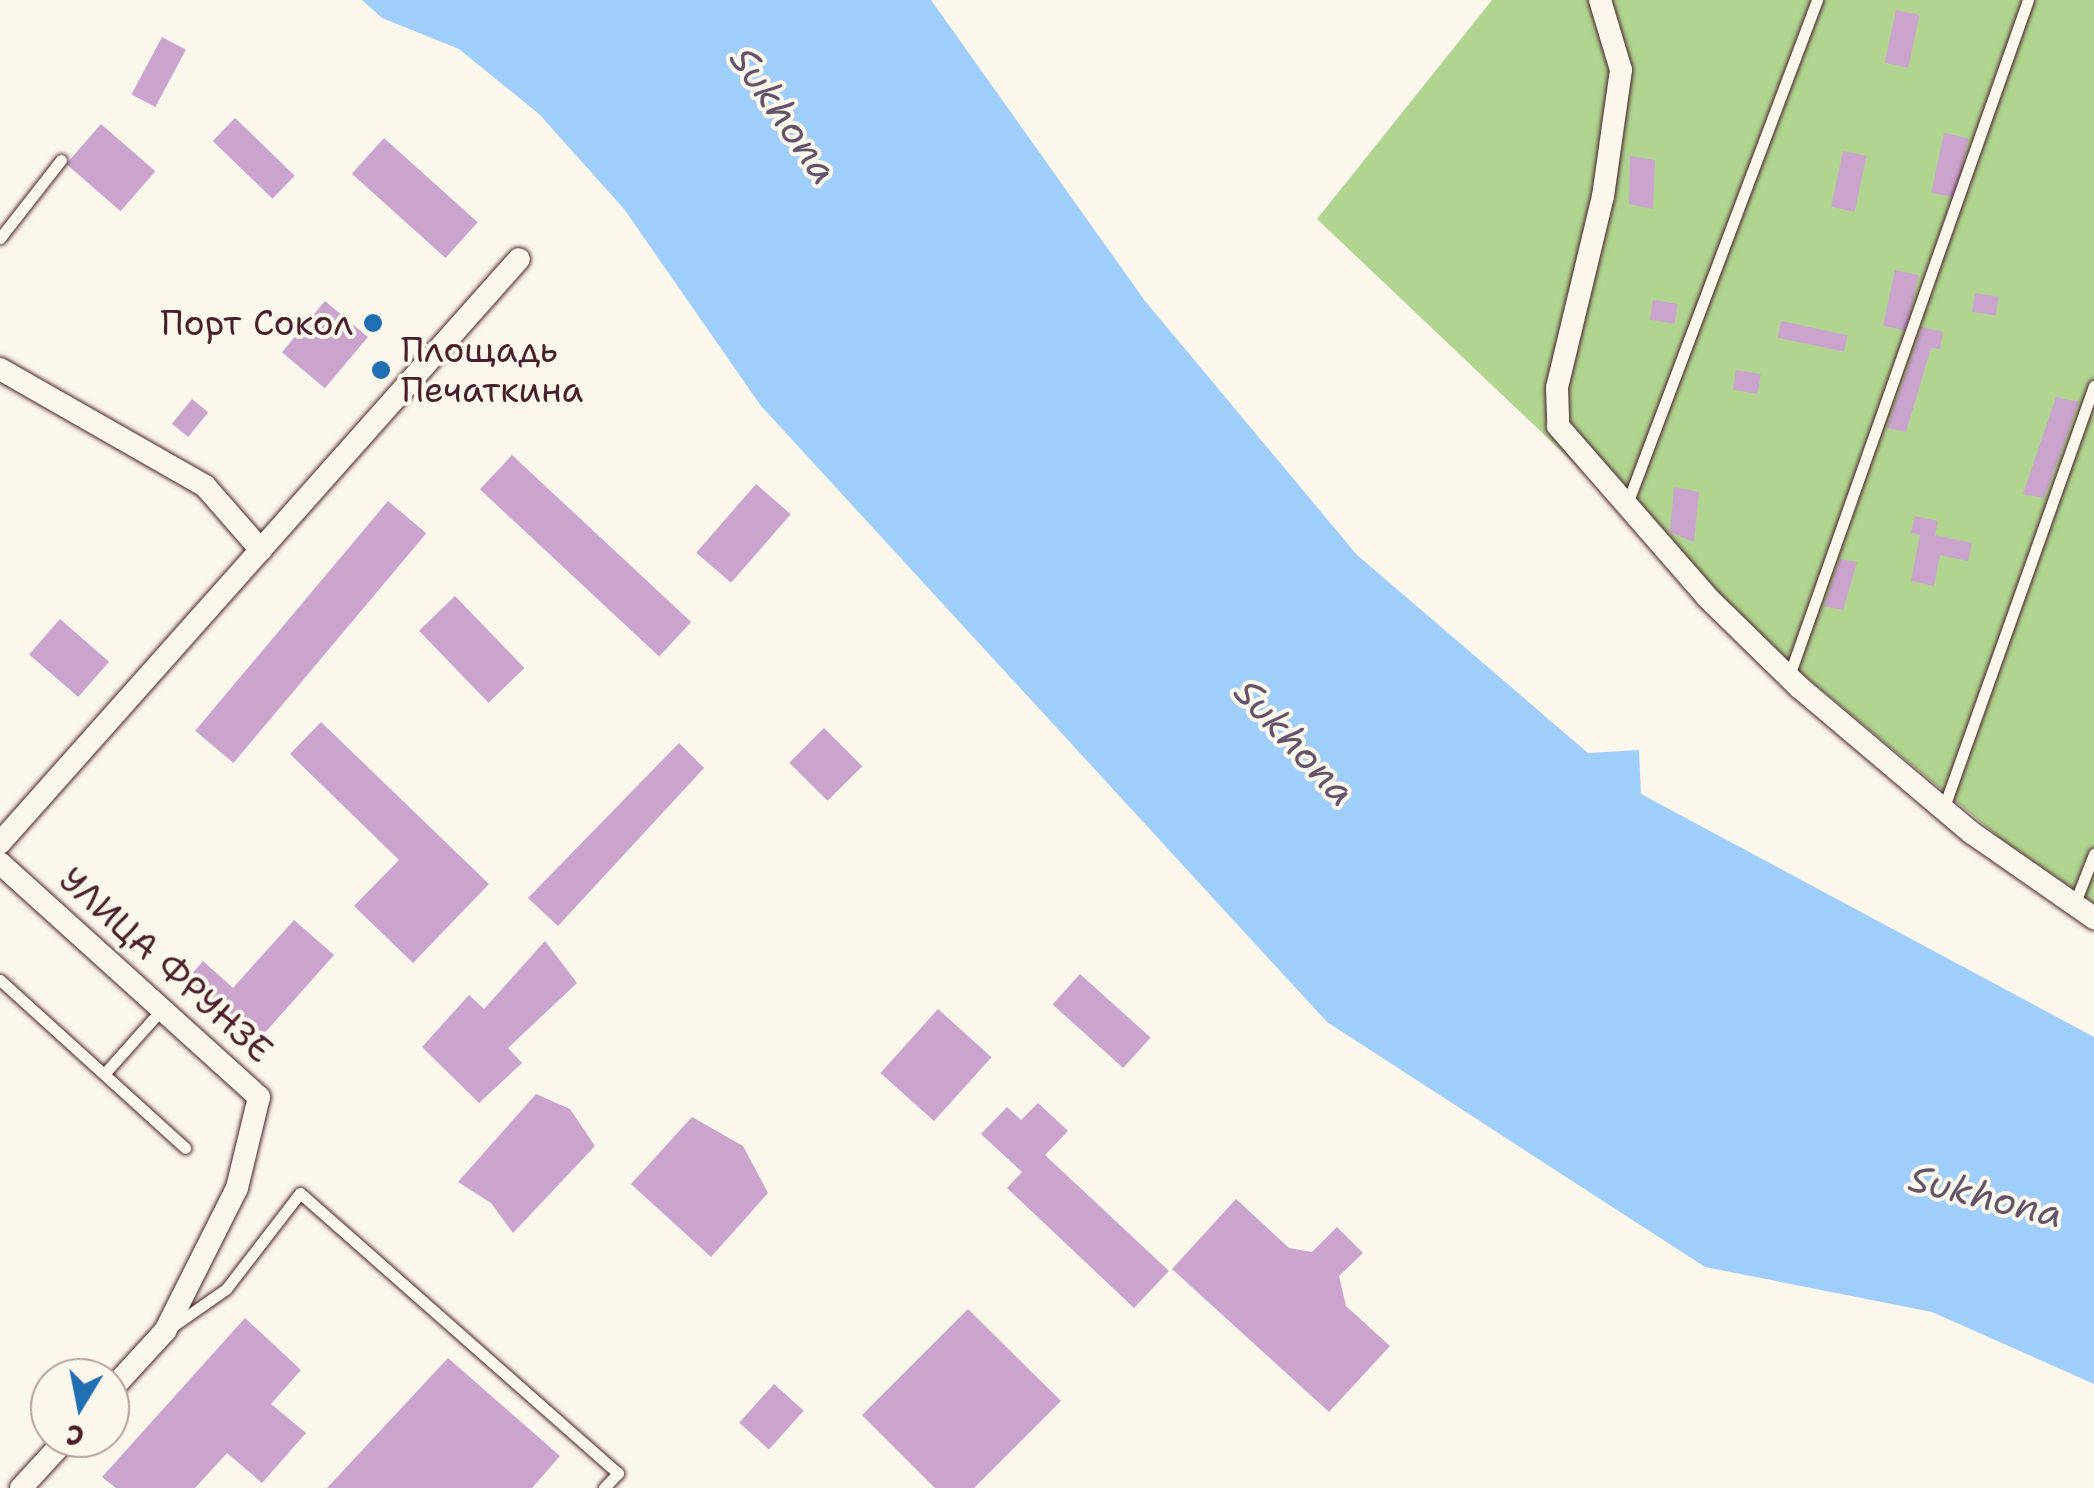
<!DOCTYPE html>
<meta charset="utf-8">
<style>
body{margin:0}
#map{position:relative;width:2094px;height:1488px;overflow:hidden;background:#fbf7ec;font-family:"Shantell Sans",sans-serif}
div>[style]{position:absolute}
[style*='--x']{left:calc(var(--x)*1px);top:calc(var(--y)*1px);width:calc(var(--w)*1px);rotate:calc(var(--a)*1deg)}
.green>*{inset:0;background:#b1d590}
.water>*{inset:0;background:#a0cefb}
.building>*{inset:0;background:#caa4cd;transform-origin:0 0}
.roads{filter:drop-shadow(0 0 2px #4a1f2b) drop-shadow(0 0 2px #4a1f2b)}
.lane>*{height:11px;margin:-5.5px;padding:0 5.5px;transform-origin:5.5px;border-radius:5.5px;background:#fbf7ec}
.street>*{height:22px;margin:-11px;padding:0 11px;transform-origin:11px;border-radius:11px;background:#fbf7ec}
.dots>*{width:28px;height:28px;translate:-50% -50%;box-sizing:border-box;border:5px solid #fbf7ec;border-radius:50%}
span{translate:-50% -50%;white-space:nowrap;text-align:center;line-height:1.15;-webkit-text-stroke:8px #fbf7ec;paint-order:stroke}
.poi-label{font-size:35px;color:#4a1f2b}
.right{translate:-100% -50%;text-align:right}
.left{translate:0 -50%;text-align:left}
.street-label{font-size:35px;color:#4a1f2b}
.water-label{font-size:38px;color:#645469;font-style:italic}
.north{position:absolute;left:30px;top:1358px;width:100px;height:100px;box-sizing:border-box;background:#fbf7ec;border:2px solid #b4a19f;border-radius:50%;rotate:190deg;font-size:28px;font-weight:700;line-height:40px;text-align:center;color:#4a1f2b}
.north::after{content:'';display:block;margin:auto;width:35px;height:45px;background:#1f6fb2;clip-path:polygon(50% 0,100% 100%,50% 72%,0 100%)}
</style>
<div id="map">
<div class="green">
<i style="clip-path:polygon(1492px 0,2094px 0,2094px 903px,2000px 838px,1754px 634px,1317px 219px)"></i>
</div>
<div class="water">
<i style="clip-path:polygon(362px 0,931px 0,1145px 301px,1357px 555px,1588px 753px,1639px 750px,1641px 794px,2094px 1037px,2094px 1384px,1932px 1312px,1705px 1267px,1327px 1022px,761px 406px,624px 209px,539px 114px,459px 49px,382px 18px)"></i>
</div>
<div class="building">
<i style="left:1896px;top:10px;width:24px;height:54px;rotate:12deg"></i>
<i style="left:162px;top:37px;width:27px;height:65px;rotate:28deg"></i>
<i style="left:235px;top:118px;width:83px;height:32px;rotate:44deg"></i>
<i style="left:101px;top:124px;width:72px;height:53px;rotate:41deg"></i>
<i style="left:1944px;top:133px;width:25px;height:61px;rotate:12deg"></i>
<i style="left:384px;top:138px;width:126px;height:48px;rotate:42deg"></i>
<i style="left:1843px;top:151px;width:24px;height:57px;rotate:12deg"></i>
<i style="clip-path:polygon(1630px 156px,1655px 160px,1653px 209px,1629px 204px)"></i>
<i style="left:1895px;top:270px;width:24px;height:57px;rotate:12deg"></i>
<i style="left:1975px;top:293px;width:24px;height:19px;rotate:9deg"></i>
<i style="left:1653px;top:300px;width:25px;height:20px;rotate:9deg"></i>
<i style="left:325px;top:301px;width:56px;height:67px;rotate:40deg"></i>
<i style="left:1781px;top:321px;width:68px;height:17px;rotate:12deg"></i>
<i style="clip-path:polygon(1922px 327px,1943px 332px,1940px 349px,1931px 348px,1906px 432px,1887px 428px)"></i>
<i style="left:1736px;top:370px;width:25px;height:20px;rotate:9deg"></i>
<i style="clip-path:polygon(2056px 397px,2079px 402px,2044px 498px,2023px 494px)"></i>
<i style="left:192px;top:399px;width:21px;height:32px;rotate:39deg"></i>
<i style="left:512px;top:455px;width:245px;height:47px;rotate:43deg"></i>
<i style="left:756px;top:484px;width:46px;height:91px;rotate:41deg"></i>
<i style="clip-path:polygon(1674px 487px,1699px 492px,1694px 542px,1670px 532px)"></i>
<i style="left:388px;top:501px;width:50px;height:300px;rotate:40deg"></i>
<i style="clip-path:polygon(1915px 516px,1938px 521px,1935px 535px,1972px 543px,1968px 561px,1940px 555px,1934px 586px,1911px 581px,1920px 535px,1911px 533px)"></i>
<i style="clip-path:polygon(1840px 559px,1857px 562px,1843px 610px,1824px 606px)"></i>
<i style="left:455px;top:596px;width:100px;height:50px;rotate:46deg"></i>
<i style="left:60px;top:619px;width:65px;height:47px;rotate:41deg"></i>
<i style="clip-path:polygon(321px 722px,489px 884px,413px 963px,354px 906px,399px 860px,290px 754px)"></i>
<i style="left:824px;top:728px;width:54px;height:49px;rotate:45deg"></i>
<i style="clip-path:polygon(679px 743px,704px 768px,558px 926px,528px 898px)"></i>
<i style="clip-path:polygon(294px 920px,334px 955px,254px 1045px,184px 983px,203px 961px,233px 988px)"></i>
<i style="clip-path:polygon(545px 941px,577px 983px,508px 1048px,522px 1063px,479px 1103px,422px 1047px,469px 995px,484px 1009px)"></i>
<i style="left:1080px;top:974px;width:95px;height:41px;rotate:42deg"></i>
<i style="left:938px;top:1009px;width:72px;height:86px;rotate:42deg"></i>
<i style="clip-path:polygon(536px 1094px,570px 1109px,595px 1146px,513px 1233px,491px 1203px,458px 1182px)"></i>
<i style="clip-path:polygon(1038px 1103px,1068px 1131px,1045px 1155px,1169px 1271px,1134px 1308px,1007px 1188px,1022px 1172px,981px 1134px,1007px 1107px,1021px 1120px)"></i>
<i style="clip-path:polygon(692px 1117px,743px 1146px,768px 1193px,711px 1257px,631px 1184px)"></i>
<i style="clip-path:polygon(1236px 1199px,1289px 1248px,1312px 1252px,1337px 1227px,1363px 1253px,1339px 1276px,1346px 1306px,1390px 1346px,1329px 1412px,1172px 1269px)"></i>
<i style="clip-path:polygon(968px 1309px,1061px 1401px,974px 1488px,935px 1488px,862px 1415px)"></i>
<i style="clip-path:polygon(245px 1318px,301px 1370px,271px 1404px,306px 1433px,262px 1483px,227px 1453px,195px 1488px,116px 1488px,102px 1477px)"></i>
<i style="clip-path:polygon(448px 1358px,560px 1456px,532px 1488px,327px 1488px)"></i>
<i style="left:774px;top:1384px;width:40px;height:52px;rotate:42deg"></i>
</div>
<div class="roads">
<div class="lane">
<i style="--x:0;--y:238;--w:99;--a:-52"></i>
<i style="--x:1627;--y:504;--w:539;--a:-69.34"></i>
<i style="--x:1789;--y:676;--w:717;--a:-70.53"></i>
<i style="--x:1944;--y:807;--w:447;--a:-70.4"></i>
<i style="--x:2074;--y:905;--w:55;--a:-68.6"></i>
<i style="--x:0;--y:980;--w:250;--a:42.2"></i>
<i style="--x:104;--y:1074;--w:87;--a:-48.3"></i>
<i style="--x:173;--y:1326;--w:65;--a:-34.9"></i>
<i style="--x:226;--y:1289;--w:121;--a:-52.4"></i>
<i style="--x:300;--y:1193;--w:424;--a:41.4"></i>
<i style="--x:618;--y:1473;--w:21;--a:133"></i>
</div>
<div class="street">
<i style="--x:1600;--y:0;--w:73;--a:73.3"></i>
<i style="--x:1621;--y:70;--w:127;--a:98.1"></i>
<i style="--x:1603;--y:196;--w:197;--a:103.5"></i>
<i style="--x:1557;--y:388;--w:38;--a:88"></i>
<i style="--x:1558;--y:426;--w:227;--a:48.9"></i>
<i style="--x:1707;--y:597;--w:129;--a:44.4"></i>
<i style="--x:1799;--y:687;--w:226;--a:40.2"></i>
<i style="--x:1972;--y:833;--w:149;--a:34.9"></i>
<i style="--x:0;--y:369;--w:236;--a:29.7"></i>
<i style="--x:205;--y:486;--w:85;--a:48.8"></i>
<i style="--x:0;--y:843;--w:781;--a:-48.37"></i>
<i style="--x:0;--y:863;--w:349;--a:42.1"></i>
<i style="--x:259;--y:1097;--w:94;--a:103.6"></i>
<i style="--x:237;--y:1188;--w:160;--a:116.7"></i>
<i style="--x:165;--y:1331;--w:81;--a:132.5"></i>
<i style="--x:21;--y:1488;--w:68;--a:-47.4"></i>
</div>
</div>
<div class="dots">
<i style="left:373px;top:323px;background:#1f6fb2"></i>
<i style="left:381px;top:370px;background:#1f6fb2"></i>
</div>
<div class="poi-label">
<span class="right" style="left:353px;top:323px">Порт Сокол</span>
<span class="left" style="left:401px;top:370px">Площадь<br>Печаткина</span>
</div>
<div class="street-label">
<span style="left:166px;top:965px;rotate:42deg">УЛИЦА ФРУНЗЕ</span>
</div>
<div class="water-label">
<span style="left:784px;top:115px;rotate:55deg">Sukhona</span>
<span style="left:1295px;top:742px;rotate:47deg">Sukhona</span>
<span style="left:1986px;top:1196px;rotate:14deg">Sukhona</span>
</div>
<div class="north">С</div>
</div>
